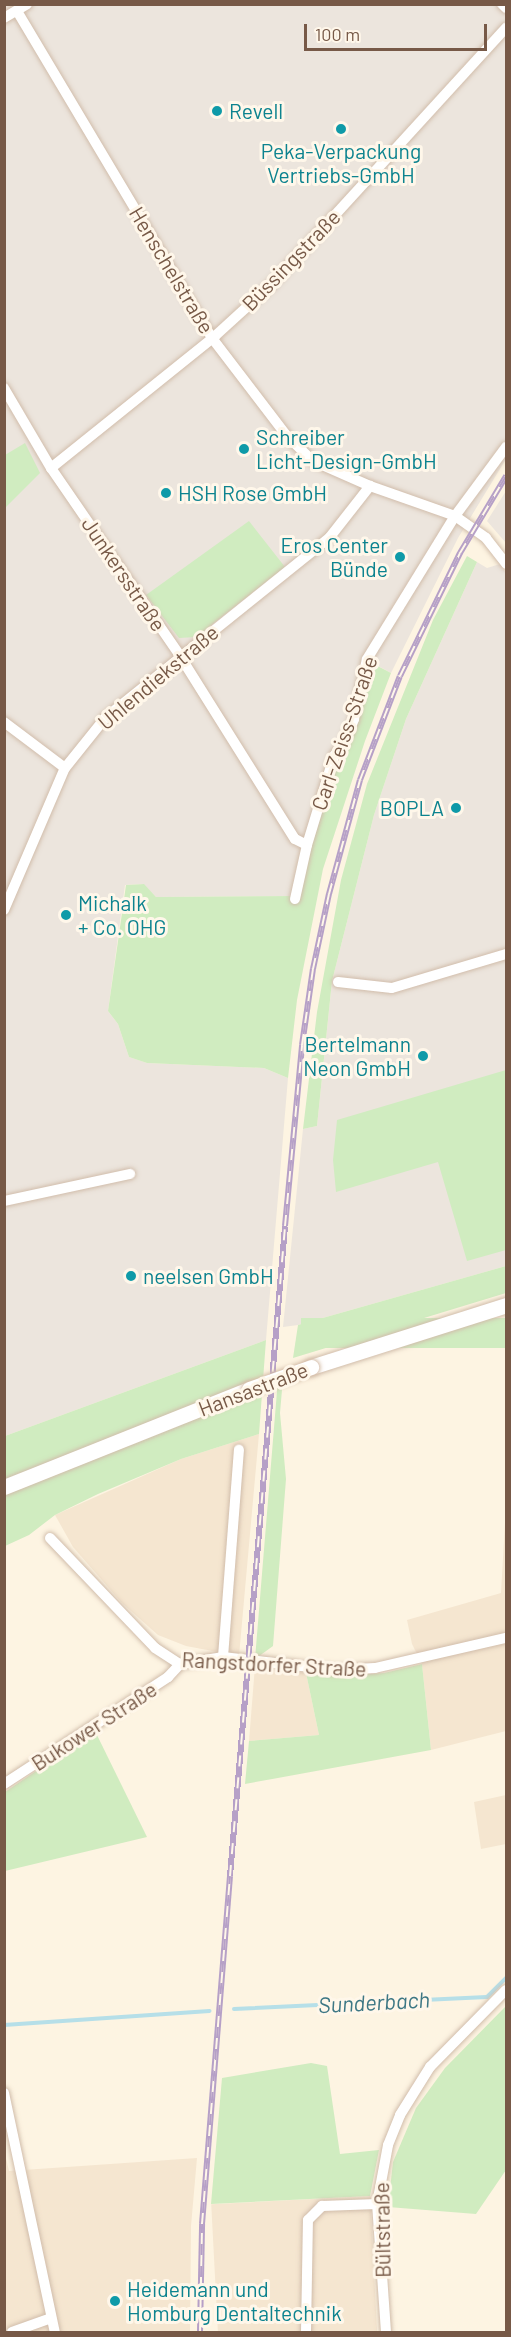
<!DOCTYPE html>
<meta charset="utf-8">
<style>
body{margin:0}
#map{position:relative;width:511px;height:2337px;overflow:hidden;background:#fdf4e2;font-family:Barlow,sans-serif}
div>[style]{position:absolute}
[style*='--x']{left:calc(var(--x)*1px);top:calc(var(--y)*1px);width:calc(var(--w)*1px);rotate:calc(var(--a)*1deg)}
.residential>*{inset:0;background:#f5e6d0;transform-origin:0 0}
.industrial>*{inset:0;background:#ece5dd}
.green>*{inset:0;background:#d0ecc0;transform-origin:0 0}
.stream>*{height:4px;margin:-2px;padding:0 2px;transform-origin:2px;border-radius:2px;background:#b6dfe8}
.roads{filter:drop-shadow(0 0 2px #d1bdab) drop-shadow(0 0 2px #d1bdab)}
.minor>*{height:10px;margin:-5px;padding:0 5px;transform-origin:5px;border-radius:5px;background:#fff}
.secondary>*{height:15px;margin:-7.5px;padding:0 7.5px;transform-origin:7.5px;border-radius:7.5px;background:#fff}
.rail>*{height:6px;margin-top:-3px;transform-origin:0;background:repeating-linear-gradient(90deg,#fff7ea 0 11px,#b6a0c7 0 22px);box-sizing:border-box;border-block:2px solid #b6a0c7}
.bridges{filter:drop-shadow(0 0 2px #d5bda8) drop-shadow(0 0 2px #d5bda8)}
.secondary-bridge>*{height:15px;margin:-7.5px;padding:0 7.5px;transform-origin:7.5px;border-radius:7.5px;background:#fff}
.dots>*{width:16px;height:16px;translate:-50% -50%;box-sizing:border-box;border:3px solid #fff7ea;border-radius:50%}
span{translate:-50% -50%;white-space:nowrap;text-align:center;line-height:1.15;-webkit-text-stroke:6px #fff7ea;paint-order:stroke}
.culture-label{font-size:21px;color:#0d838f}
.left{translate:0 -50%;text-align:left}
.right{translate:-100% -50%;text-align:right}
.street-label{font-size:21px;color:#775947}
.water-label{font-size:22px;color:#3d7784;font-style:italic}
.frame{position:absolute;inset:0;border:6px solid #775947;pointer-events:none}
.scale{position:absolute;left:304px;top:24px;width:183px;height:27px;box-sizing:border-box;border:3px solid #775947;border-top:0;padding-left:8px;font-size:18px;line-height:21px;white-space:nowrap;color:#775947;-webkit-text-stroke:4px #fff7ea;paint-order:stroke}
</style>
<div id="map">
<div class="residential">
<i style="clip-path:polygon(259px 1434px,239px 1656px,186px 1646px,158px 1635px,122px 1603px,73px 1547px,55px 1515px,181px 1459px)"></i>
<i style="clip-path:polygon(506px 1505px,506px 1731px,431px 1750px,422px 1664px,412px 1644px,407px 1620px,501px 1593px)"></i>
<i style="clip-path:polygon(255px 1666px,306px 1673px,319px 1735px,249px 1741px)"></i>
<i style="clip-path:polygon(506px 1795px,506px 1844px,481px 1849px,474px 1802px)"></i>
<i style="clip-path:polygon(4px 2150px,9px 2171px,197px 2158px,191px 2226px,190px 2332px,5px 2332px)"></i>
<i style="left:370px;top:2196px;width:136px;height:159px;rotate:87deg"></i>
</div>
<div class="industrial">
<i style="clip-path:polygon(5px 5px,506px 5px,506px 459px,458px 538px,391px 673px,371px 662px,293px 896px,156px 897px,143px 884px,125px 885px,108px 1011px,118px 1024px,129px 1057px,147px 1063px,264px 1068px,288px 1078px,266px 1340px,5px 1436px)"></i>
<i style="clip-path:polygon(506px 491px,506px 543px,487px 521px)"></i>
<i style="clip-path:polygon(477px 562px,487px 568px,500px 564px,506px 573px,506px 1266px,298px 1325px,283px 1327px,303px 1129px,317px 1126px,332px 981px,374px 815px,406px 719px)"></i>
</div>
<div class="green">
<i style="clip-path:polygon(25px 443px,40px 473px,5px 508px,5px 455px)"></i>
<i style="clip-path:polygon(249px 521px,285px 567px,196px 637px,179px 638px,146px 595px)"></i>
<i style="clip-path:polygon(467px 556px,477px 562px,406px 719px,374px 815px,332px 981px,317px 1126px,303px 1129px,317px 1012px,341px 880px,367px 784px,433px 620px)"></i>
<i style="clip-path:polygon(370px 662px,391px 673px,365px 741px,323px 869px,297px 1000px,288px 1078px,264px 1068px,147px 1063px,129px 1057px,118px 1024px,108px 1011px,126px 885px,144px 884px,156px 897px,294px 896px,304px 854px)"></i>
<i style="clip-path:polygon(506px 1070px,506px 1250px,467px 1261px,438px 1162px,336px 1192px,333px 1160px,337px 1120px)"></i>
<i style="clip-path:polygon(506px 1266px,506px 1293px,293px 1358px,298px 1325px)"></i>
<i style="left:506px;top:1318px;width:30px;height:205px;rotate:90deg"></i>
<i style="clip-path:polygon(266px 1340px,259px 1434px,181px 1459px,98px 1494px,55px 1515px,29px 1535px,5px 1546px,5px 1436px)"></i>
<i style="clip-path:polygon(283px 1378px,280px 1413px,286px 1479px,273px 1646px,255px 1659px,278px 1379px)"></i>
<i style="clip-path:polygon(422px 1664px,431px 1750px,245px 1784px,249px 1741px,319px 1735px,306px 1673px,338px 1676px,384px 1673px)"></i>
<i style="clip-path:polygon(95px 1731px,147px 1837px,5px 1871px,5px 1792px)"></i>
<i style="clip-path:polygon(506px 2006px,506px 2170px,476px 2214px,388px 2207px,393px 2162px,416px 2108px,445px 2068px)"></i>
<i style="clip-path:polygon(311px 2063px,327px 2066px,340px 2154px,379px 2150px,370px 2196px,211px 2204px,222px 2078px)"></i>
</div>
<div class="stream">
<i style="--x:234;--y:2009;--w:253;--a:-2.7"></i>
<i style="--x:487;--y:1997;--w:27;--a:-45"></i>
<i style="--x:4;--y:2025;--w:206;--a:-3.9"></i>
</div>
<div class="roads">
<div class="minor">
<i style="--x:502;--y:4;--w:6;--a:45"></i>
<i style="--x:17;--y:11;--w:381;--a:59.2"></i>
<i style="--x:212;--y:338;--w:123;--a:52.6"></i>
<i style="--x:287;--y:436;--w:36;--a:44"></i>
<i style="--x:313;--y:461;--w:62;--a:23.7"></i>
<i style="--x:370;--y:486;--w:90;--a:19.4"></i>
<i style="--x:455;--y:516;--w:38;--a:35"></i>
<i style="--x:486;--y:538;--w:33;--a:52"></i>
<i style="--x:4;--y:18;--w:27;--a:-31"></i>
<i style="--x:4;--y:388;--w:93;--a:59.6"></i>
<i style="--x:51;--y:468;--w:228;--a:55.5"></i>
<i style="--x:180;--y:656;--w:216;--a:57.9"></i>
<i style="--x:295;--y:839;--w:13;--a:27"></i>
<i style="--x:51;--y:468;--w:211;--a:-38.8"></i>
<i style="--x:215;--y:336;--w:77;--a:-42.4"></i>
<i style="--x:272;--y:284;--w:347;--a:-47.6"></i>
<i style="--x:4;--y:722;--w:76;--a:37"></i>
<i style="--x:295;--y:899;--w:55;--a:-77.5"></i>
<i style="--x:307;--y:845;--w:93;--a:-73.1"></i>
<i style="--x:334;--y:756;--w:16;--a:-52"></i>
<i style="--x:344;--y:743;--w:26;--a:-67"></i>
<i style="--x:354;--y:719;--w:61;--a:-77.8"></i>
<i style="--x:367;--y:659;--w:168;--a:-58.4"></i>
<i style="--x:455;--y:516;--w:86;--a:-53.5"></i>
<i style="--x:4;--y:910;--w:155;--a:-66.8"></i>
<i style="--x:65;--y:768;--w:64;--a:-51.3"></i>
<i style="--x:105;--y:718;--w:289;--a:-38.8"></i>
<i style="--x:330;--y:537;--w:65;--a:-51.9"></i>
<i style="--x:338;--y:982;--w:54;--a:6.3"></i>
<i style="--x:392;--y:988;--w:119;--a:-16.6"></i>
<i style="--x:4;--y:1201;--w:129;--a:-12.1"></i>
<i style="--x:50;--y:1538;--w:152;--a:46.3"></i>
<i style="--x:155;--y:1648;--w:30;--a:33"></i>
<i style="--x:180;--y:1664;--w:44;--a:-9.2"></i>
<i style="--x:223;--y:1657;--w:114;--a:6.6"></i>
<i style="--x:336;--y:1670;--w:39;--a:-3"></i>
<i style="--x:375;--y:1668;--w:133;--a:-13"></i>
<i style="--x:223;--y:1657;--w:208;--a:-85.6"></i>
<i style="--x:4;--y:1784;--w:196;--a:-33.1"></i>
<i style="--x:168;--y:1677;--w:18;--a:-47"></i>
<i style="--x:4;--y:2093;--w:244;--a:78"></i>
<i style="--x:12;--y:2332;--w:41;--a:-19.7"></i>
<i style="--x:306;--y:2332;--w:112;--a:-89"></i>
<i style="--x:308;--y:2220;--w:20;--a:-45"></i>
<i style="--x:322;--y:2206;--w:55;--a:-2.1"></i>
<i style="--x:386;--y:2332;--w:128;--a:-94"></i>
<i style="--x:377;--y:2204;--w:60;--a:-79.4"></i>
<i style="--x:388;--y:2145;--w:32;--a:-68"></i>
<i style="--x:400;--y:2115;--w:57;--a:-58"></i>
<i style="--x:430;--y:2067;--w:108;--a:-45.4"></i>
</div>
<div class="secondary">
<i style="--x:311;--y:1367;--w:205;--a:-17.6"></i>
<i style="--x:4;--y:1487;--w:264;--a:-21.8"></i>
</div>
</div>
<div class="rail">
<i style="--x:200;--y:2332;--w:108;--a:-88.9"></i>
<i style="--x:202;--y:2224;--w:349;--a:-85.4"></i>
<i style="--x:230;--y:1876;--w:652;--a:-85.16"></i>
<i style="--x:285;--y:1226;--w:182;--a:-84.6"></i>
<i style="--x:302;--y:1045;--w:77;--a:-81.8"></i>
<i style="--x:313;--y:969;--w:77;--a:-78"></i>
<i style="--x:329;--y:894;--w:118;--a:-74.8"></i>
<i style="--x:360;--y:780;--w:111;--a:-69"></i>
<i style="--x:400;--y:676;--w:137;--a:-64"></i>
<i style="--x:460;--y:553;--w:90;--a:-59.1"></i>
</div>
<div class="bridges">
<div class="secondary-bridge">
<i style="--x:249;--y:1389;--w:66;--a:-19.5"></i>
</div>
</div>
<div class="dots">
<i style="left:217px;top:111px;background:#0f9aa8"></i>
<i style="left:341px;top:129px;background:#0f9aa8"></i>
<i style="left:244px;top:449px;background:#0f9aa8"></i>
<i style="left:166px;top:493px;background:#0f9aa8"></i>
<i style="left:400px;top:557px;background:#0f9aa8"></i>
<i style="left:456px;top:808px;background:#0f9aa8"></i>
<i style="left:66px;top:915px;background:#0f9aa8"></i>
<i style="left:423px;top:1056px;background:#0f9aa8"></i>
<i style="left:131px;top:1276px;background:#0f9aa8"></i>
<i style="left:115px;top:2301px;background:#0f9aa8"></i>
</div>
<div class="culture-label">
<span class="left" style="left:229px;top:111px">Revell</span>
<span style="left:341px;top:163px">Peka-Verpackung<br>Vertriebs-GmbH</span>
<span class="left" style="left:256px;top:449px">Schreiber<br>Licht-Design-GmbH</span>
<span class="left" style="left:178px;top:493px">HSH Rose GmbH</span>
<span class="right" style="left:388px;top:557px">Eros Center<br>Bünde</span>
<span class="right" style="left:444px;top:808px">BOPLA</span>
<span class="left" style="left:78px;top:915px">Michalk<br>+ Co. OHG</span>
<span class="right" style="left:411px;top:1056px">Bertelmann<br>Neon GmbH</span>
<span class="left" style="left:143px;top:1276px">neelsen GmbH</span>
<span class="left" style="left:127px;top:2301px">Heidemann und<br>Homburg Dentaltechnik</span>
</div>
<div class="street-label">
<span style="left:291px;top:260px;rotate:-46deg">Büssingstraße</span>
<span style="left:172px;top:270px;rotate:59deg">Henschelstraße</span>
<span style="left:124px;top:574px;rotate:56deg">Junkersstraße</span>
<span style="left:158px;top:677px;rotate:-40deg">Uhlendiekstraße</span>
<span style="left:344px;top:733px;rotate:-71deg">Carl-Zeiss-Straße</span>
<span style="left:253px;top:1389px;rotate:-21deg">Hansastraße</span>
<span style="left:274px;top:1664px;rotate:3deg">Rangstdorfer Straße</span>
<span style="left:94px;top:1726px;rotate:-33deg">Bukower Straße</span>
<span style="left:382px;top:2230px;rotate:-91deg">Bültstraße</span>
</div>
<div class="water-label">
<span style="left:374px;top:2002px;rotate:-3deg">Sunderbach</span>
</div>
<div class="frame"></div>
<div class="scale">100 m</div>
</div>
